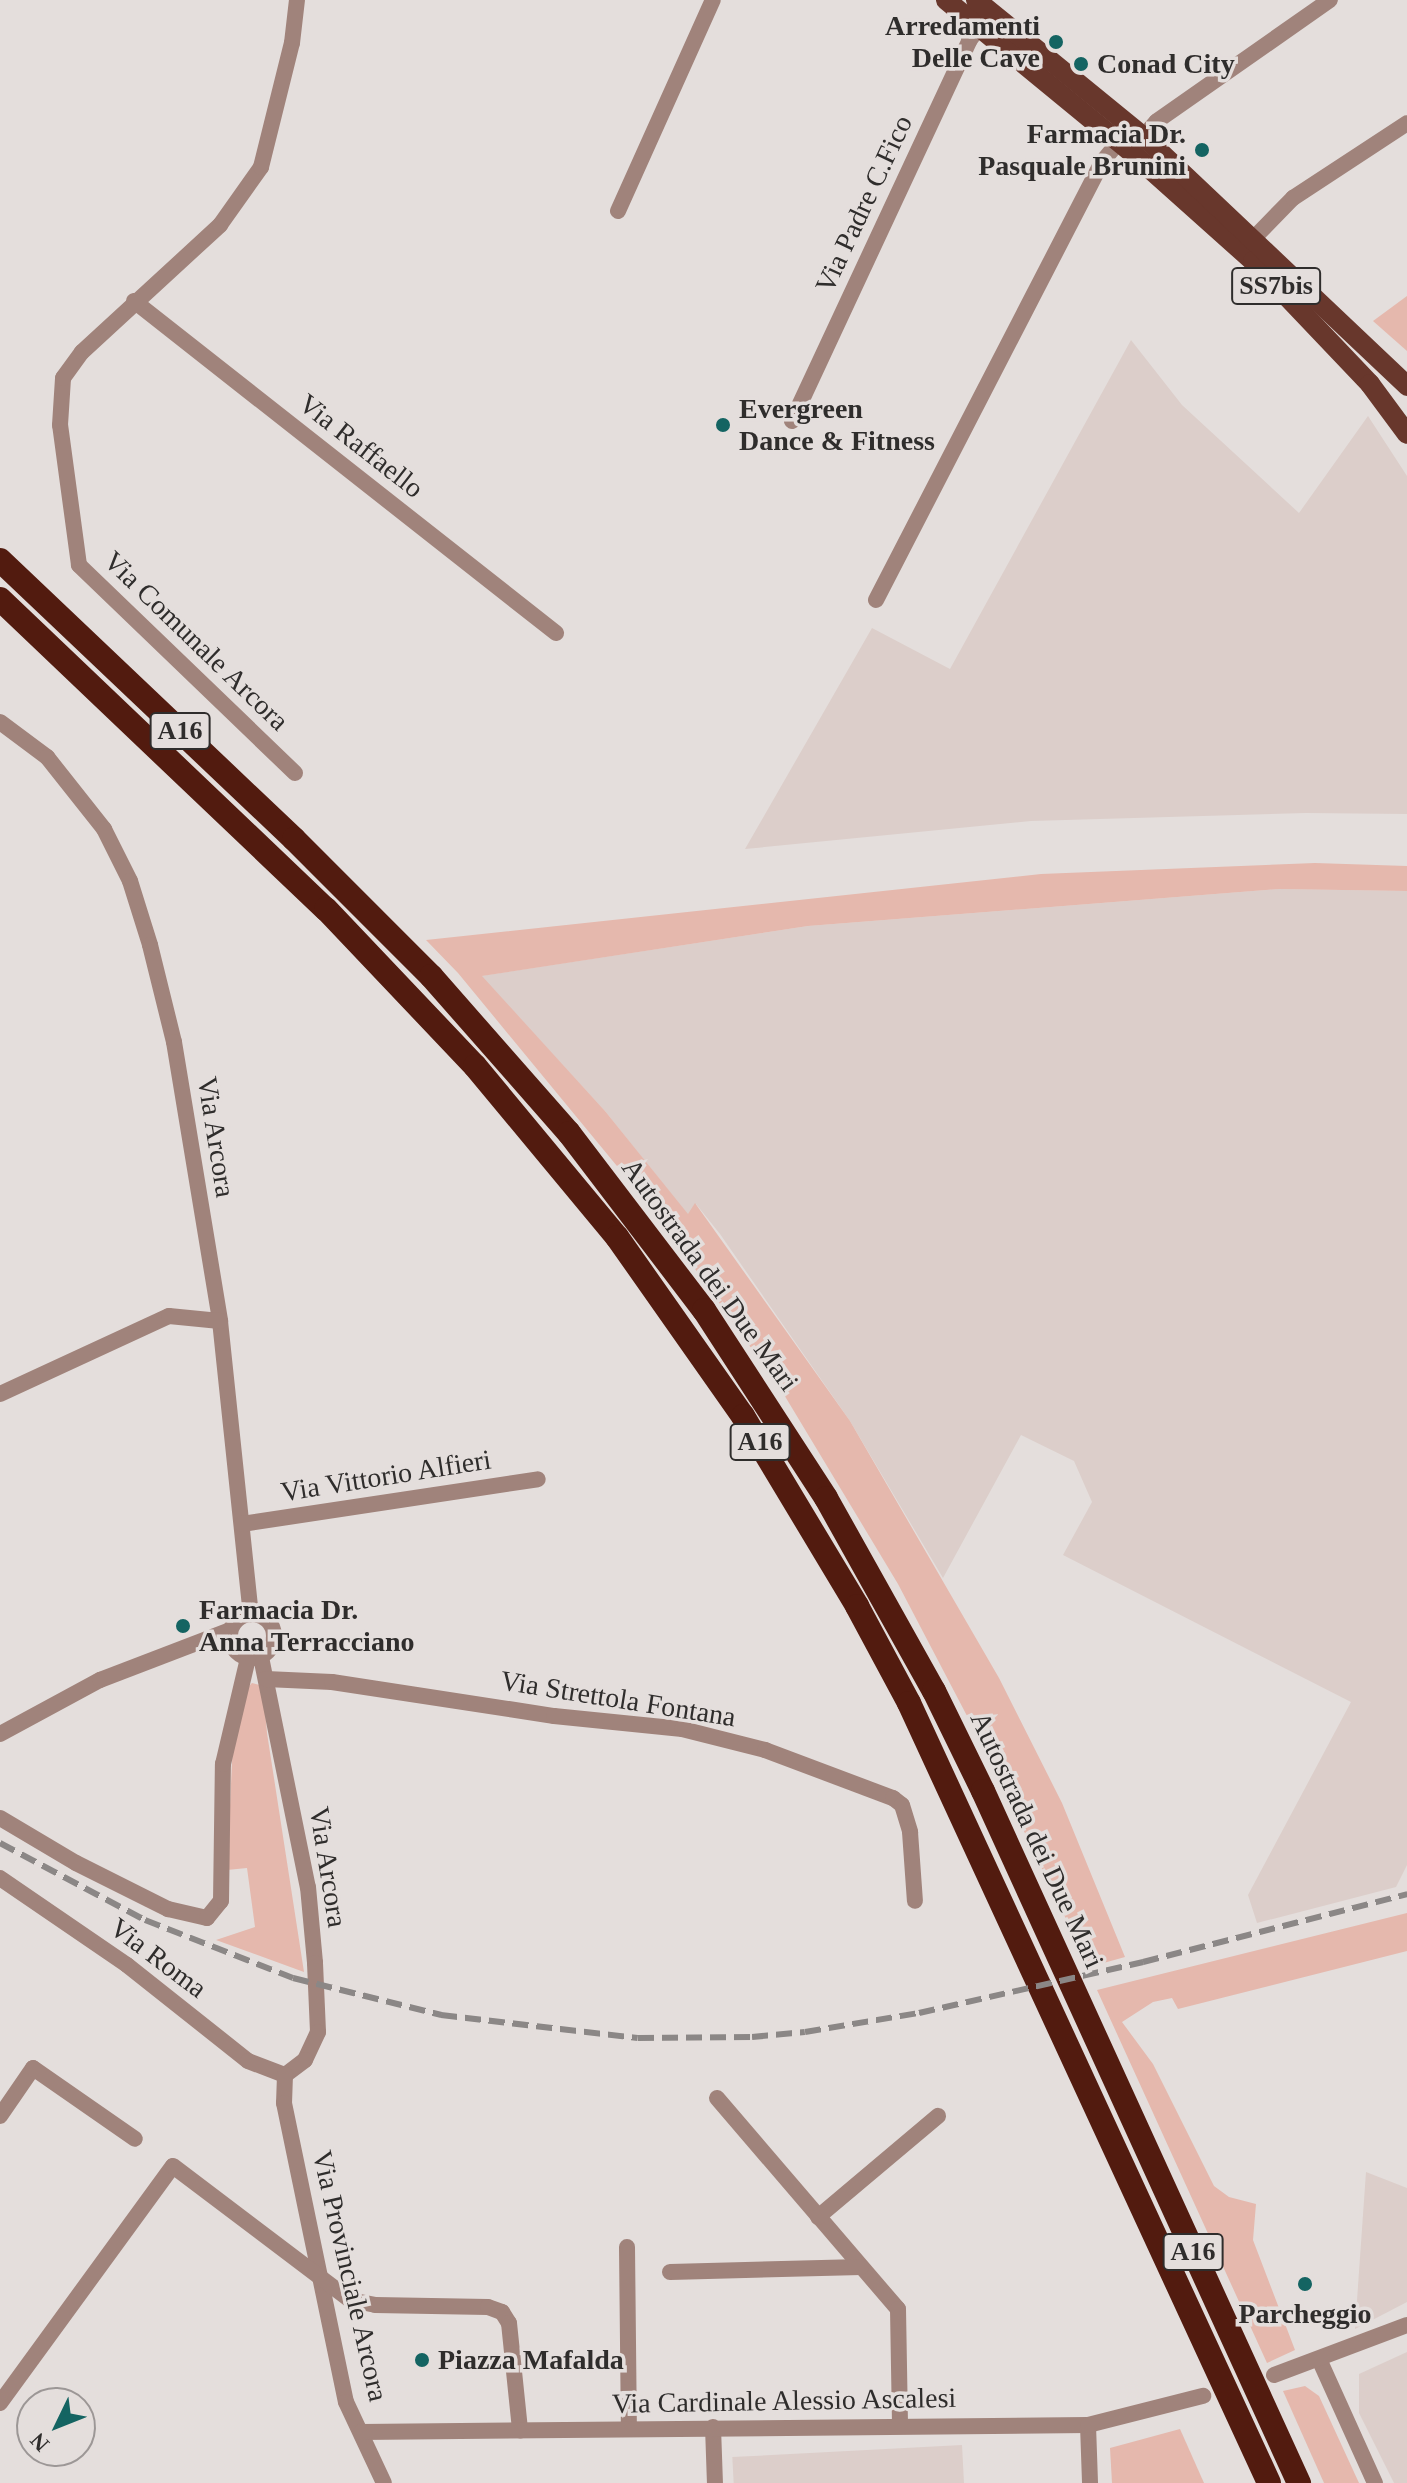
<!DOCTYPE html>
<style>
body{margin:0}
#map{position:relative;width:1407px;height:2483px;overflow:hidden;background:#e4dedc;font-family:Georgia,serif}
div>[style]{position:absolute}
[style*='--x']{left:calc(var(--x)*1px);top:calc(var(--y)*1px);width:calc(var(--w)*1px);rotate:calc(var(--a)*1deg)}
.built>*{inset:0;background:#dcceca;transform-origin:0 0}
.green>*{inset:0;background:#e5b8ad}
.street>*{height:16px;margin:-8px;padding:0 8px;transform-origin:8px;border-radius:8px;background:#a0837b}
.street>.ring{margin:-8px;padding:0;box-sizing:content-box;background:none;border:16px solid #a0837b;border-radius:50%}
.primary>*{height:20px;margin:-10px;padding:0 10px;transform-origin:10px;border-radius:10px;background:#68372c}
.highway>*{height:24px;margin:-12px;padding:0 12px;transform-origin:12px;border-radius:12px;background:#521b0f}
.rail>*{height:6px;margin-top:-3px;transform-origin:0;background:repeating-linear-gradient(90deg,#8b8786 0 16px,transparent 0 24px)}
.dots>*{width:22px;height:22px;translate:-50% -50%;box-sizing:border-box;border:4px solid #e4dedc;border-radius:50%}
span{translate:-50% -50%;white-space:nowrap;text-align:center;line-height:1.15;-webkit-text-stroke:7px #e4dedc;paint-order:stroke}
.shield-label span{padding:2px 6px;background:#e4dedc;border:2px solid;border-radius:6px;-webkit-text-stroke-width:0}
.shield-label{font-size:26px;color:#2f2d2c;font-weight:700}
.poi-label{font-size:28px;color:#2f2d2c;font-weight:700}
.right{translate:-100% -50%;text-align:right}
.left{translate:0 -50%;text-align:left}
.street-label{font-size:28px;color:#2f2d2c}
.north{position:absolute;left:16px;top:2387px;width:80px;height:80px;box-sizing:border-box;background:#e4dedc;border:2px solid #9c9796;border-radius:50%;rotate:227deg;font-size:22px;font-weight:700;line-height:32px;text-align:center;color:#2f2d2c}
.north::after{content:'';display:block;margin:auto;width:28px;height:36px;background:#146462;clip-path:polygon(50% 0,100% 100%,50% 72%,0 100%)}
</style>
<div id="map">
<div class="built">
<i style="clip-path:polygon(1131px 340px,1182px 405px,1299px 513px,1368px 416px,1407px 476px,1407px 814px,1306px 813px,1031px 821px,745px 849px,872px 628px,950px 669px)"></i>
<i style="clip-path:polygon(1279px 889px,1407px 891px,1407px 1865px,1396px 1887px,1257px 1923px,1248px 1895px,1351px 1702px,1063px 1555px,1092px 1502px,1074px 1461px,1021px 1435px,943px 1578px,850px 1421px,720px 1234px,696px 1204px,688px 1215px,605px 1111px,481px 976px,808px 926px)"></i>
<i style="clip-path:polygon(1366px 2172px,1407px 2188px,1407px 2302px,1355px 2329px)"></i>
<i style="clip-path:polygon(1407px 2352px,1407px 2483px,1394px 2483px,1359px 2413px,1359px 2374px)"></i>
<i style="left:962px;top:2445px;width:38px;height:230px;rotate:87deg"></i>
</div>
<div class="green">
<i style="clip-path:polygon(1407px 296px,1407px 351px,1373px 321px)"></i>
<i style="clip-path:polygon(1315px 863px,1407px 866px,1407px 891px,1279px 889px,808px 926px,482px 976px,605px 1111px,688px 1214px,695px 1203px,850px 1421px,999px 1678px,1062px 1803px,1125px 1957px,1089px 1967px,988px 1756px,898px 1584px,783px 1393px,654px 1211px,458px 973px,426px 940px,1041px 874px)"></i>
<i style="clip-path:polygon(252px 1683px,263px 1686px,267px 1733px,304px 1972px,216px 1940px,255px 1927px,247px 1868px,227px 1870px,233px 1741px,247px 1688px)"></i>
<i style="clip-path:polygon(1407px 1913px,1407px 1951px,1178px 2009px,1172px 1998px,1153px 2002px,1122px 2022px,1153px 2064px,1214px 2186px,1229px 2197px,1256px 2204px,1253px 2240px,1295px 2350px,1267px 2363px,1097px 1990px)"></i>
<i style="clip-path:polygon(1305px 2386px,1319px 2396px,1359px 2483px,1324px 2483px,1283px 2391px)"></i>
<i style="clip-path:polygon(1180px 2429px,1204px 2483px,1112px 2483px,1110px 2448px)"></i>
</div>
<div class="street">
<i style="--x:1137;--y:144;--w:30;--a:-49"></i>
<i style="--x:1157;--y:121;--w:211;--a:-35"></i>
<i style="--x:618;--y:211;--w:231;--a:-65.8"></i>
<i style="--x:1252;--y:240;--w:59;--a:-45.7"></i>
<i style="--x:1293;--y:198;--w:136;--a:-33.3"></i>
<i style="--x:134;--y:301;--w:537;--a:38.19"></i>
<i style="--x:792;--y:421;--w:419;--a:-65"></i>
<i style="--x:969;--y:41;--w:27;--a:-54"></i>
<i style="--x:876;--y:600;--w:494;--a:-62.7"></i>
<i style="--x:1103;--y:161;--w:36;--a:-51"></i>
<i style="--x:0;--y:722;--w:59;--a:36.7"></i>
<i style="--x:47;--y:757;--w:92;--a:51.6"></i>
<i style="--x:104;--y:829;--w:58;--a:63.4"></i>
<i style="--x:130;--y:881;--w:67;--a:72.6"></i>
<i style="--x:150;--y:945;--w:100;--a:76.1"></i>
<i style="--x:174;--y:1042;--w:283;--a:80.6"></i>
<i style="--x:220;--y:1321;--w:295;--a:84"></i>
<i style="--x:295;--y:773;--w:300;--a:-136.1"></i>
<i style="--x:79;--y:565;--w:141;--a:-97.7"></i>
<i style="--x:60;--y:425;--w:47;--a:-86.3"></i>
<i style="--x:63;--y:378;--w:32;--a:-54"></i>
<i style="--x:82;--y:352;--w:188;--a:-42.6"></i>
<i style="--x:220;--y:225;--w:71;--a:-54.7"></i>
<i style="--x:261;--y:167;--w:128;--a:-76"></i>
<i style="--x:292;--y:43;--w:43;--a:-83.4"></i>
<i style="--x:0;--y:1394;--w:186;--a:-24.8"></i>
<i style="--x:169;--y:1316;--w:51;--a:5.6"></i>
<i style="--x:242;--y:1524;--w:299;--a:-8.6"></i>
<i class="ring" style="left:230px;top:1614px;width:28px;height:28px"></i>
<i style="--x:261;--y:1657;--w:235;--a:78.5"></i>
<i style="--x:308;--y:1887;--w:76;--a:84.7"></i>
<i style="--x:315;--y:1963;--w:69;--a:87.5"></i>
<i style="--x:318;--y:2032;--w:31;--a:115"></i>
<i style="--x:305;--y:2060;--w:25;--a:143"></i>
<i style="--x:266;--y:1679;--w:66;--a:2.6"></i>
<i style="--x:332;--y:1682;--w:225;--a:8.7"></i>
<i style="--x:554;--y:1716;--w:129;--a:5.8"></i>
<i style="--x:682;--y:1729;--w:86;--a:14.2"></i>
<i style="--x:765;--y:1750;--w:137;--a:20.6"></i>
<i style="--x:893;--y:1798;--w:11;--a:38"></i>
<i style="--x:902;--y:1805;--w:28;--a:73"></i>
<i style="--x:910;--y:1832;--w:69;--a:85.9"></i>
<i style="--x:0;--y:1734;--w:114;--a:-28.4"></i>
<i style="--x:100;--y:1680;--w:139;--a:-21"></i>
<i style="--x:0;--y:1818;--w:88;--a:30.6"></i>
<i style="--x:76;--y:1863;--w:103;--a:26.6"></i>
<i style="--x:168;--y:1909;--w:40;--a:13"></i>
<i style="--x:207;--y:1918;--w:22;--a:-51"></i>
<i style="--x:221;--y:1901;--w:137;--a:-89.2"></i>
<i style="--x:223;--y:1764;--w:109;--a:-76.7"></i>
<i style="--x:0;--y:1878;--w:154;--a:34.4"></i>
<i style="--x:127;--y:1965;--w:154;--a:38.4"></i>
<i style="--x:248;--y:2061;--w:40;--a:21"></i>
<i style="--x:285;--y:2075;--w:28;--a:92"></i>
<i style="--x:284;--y:2103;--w:305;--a:78.3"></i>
<i style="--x:346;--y:2402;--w:89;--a:64.9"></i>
<i style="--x:717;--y:2098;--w:278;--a:49.4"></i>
<i style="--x:898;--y:2309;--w:117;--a:89"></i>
<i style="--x:0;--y:2116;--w:58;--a:-55.5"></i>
<i style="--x:33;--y:2068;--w:124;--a:34.8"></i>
<i style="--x:818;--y:2217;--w:157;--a:-40.1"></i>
<i style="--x:627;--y:2247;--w:181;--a:89.4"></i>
<i style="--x:670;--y:2272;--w:191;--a:-1.5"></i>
<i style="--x:1319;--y:2359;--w:136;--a:65.7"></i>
<i style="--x:1274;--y:2375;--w:142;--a:-20.6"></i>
<i style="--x:0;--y:2403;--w:293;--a:-53.9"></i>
<i style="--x:173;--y:2166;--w:222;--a:37.1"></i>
<i style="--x:350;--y:2300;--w:25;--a:11"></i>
<i style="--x:375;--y:2305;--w:113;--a:1"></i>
<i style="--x:488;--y:2307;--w:15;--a:20"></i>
<i style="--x:502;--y:2312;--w:13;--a:58"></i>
<i style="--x:509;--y:2323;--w:108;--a:84.1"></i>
<i style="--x:1088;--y:2425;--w:58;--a:88"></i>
<i style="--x:713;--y:2427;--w:56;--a:88"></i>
<i style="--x:361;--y:2432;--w:727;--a:-0.55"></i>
<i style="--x:1088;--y:2425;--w:119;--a:-14.2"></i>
</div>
<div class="primary">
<i style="--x:946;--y:0;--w:239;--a:39.4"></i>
<i style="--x:1131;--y:152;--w:164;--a:41.8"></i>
<i style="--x:1253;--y:261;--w:170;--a:46.4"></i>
<i style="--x:1370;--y:384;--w:62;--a:53.5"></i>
<i style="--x:976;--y:0;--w:215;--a:39.2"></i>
<i style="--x:1143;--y:136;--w:364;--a:43.4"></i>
</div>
<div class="highway">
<i style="--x:0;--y:560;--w:405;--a:43.5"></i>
<i style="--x:294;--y:839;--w:194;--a:45"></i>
<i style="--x:431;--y:976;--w:209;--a:48.7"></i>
<i style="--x:569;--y:1133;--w:223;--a:52.7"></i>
<i style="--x:704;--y:1310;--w:224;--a:57"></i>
<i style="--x:826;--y:1498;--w:221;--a:60.8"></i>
<i style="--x:934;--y:1691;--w:111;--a:63.9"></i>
<i style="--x:983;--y:1791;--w:761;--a:65.46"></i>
<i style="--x:0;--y:599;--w:450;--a:43.6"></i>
<i style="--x:326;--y:909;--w:216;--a:46.5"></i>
<i style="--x:475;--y:1066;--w:222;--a:50.3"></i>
<i style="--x:617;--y:1237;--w:219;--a:54.9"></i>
<i style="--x:743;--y:1416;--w:222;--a:59"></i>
<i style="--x:857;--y:1606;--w:110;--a:61.8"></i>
<i style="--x:909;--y:1703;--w:859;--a:65.22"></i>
</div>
<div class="rail">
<i style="--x:0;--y:1843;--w:164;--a:28"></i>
<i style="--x:145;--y:1920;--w:159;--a:21.4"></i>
<i style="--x:293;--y:1978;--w:153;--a:14"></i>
<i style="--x:441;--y:2015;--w:198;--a:6.7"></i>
<i style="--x:638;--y:2038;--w:114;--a:-0.5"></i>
<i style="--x:752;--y:2037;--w:53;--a:-5.4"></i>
<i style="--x:805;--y:2032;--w:116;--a:-9.5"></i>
<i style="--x:919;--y:2013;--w:230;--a:-12.8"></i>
<i style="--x:1143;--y:1962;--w:273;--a:-14.4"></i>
</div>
<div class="dots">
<i style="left:1056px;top:42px;background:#146462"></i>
<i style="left:1081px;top:64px;background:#146462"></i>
<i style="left:1202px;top:150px;background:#146462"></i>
<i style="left:723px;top:425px;background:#146462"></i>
<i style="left:183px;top:1626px;background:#146462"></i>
<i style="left:1305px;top:2284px;background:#146462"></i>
<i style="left:422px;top:2360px;background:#146462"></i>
</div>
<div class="shield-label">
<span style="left:1276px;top:286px">SS7bis</span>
<span style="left:180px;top:731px">A16</span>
<span style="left:760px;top:1442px">A16</span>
<span style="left:1193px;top:2252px">A16</span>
</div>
<div class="poi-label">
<span class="right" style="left:1040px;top:42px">Arredamenti<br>Delle Cave</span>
<span class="left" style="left:1097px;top:64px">Conad City</span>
<span class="right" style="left:1186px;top:150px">Farmacia Dr.<br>Pasquale Brunini</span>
<span class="left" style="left:739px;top:425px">Evergreen<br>Dance &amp; Fitness</span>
<span class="left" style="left:199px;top:1626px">Farmacia Dr.<br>Anna Terracciano</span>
<span style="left:1305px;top:2314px">Parcheggio</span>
<span class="left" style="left:438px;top:2360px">Piazza Mafalda</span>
</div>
<div class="street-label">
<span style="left:864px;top:204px;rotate:-65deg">Via Padre C.Fico</span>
<span style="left:361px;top:446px;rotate:38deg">Via Raffaello</span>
<span style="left:196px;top:641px;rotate:44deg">Via Comunale Arcora</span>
<span style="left:216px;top:1137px;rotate:81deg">Via Arcora</span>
<span style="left:710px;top:1275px;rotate:54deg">Autostrada dei Due Mari</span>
<span style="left:386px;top:1476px;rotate:-9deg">Via Vittorio Alfieri</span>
<span style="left:618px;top:1699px;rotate:9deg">Via Strettola Fontana</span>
<span style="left:1037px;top:1840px;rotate:65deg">Autostrada dei Due Mari</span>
<span style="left:328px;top:1867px;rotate:81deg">Via Arcora</span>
<span style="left:158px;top:1958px;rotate:37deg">Via Roma</span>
<span style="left:350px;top:2276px;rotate:77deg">Via Provinciale Arcora</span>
<span style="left:784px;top:2401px;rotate:-1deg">Via Cardinale Alessio Ascalesi</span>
</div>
<div class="north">N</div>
</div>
